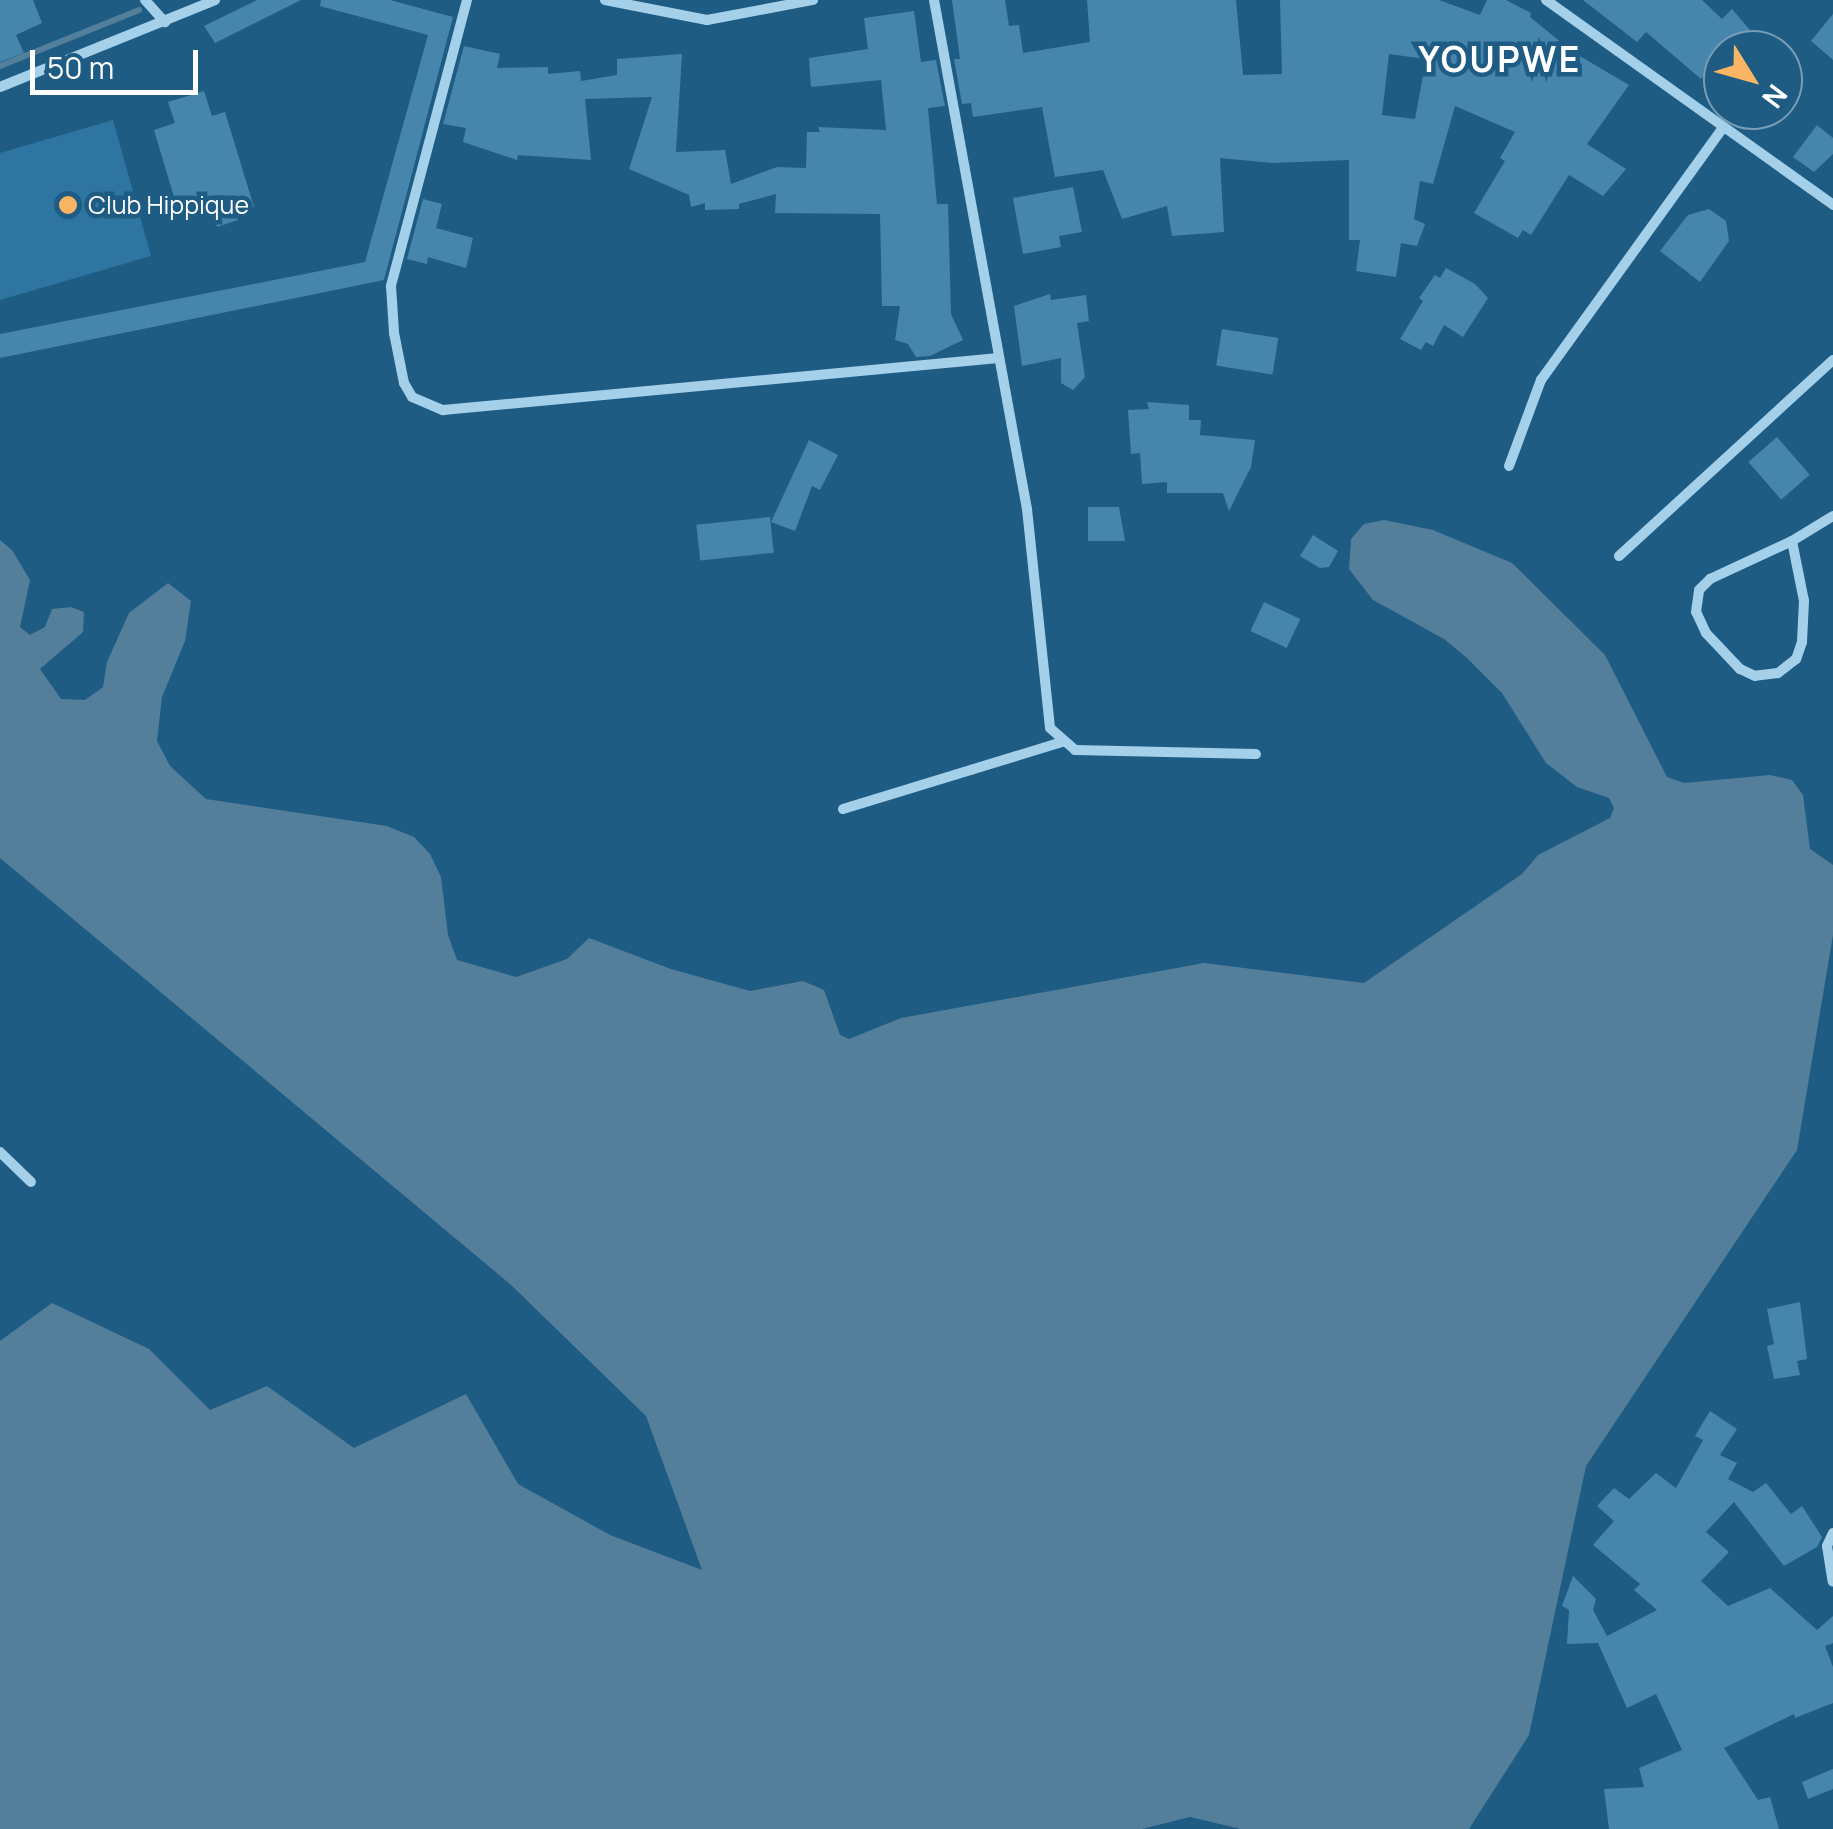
<!DOCTYPE html>
<style>
body{margin:0}
#map{position:relative;width:1833px;height:1829px;overflow:hidden;background:#1e5c84;font-family:Manrope,sans-serif}
div>[style]{position:absolute}
[style*='--x']{left:calc(var(--x)*1px);top:calc(var(--y)*1px);width:calc(var(--w)*1px);rotate:calc(var(--a)*1deg)}
.green>*{inset:0;background:#2e75a1}
.water>*{inset:0;background:#537f9b}
.stream>*{height:6px;margin:-3px;padding:0 3px;transform-origin:3px;border-radius:3px;background:#537f9b}
.building>*{inset:0;background:#4686ad;transform-origin:0 0}
.minor>*{height:10px;margin:-5px;padding:0 5px;transform-origin:5px;border-radius:5px;background:#a5d0ea}
.dots>*{width:28px;height:28px;translate:-50% -50%;box-sizing:border-box;border:5px solid #1e5c84;border-radius:50%}
span{translate:-50% -50%;white-space:nowrap;text-align:center;line-height:1.15;-webkit-text-stroke:9px #1e5c84;paint-order:stroke}
.poi-label{font-size:25px;color:#fff}
.left{translate:0 -50%;text-align:left}
.district-label{font-size:35px;color:#fff;font-weight:700;letter-spacing:2.5px}
.north{position:absolute;left:1703px;top:30px;width:100px;height:100px;box-sizing:border-box;background:#1e5c84;border:2px solid #789db5;border-radius:50%;rotate:127deg;font-size:28px;font-weight:700;line-height:40px;text-align:center;color:#fff}
.north::after{content:'';display:block;margin:auto;width:35px;height:45px;background:#f9b564;clip-path:polygon(50% 0,100% 100%,50% 72%,0 100%)}
.scale{position:absolute;left:30px;top:50px;width:168px;height:45px;box-sizing:border-box;border:5px solid #fff;border-top:0;padding-left:12px;font-size:30px;line-height:35px;white-space:nowrap;color:#fff;-webkit-text-stroke:8px #1e5c84;paint-order:stroke}
</style>
<div id="map">
<div class="green">
<i style="clip-path:polygon(113px 120px,151px 256px,0 300px,0 153px)"></i>
</div>
<div class="water">
<i style="clip-path:polygon(1384px 520px,1433px 530px,1512px 563px,1605px 655px,1667px 777px,1684px 783px,1770px 775px,1792px 780px,1803px 795px,1810px 849px,1833px 865px,1833px 935px,1797px 1150px,1586px 1466px,1529px 1735px,1469px 1829px,1241px 1829px,1190px 1817px,1142px 1829px,0 1829px,0 1341px,52px 1303px,149px 1349px,210px 1410px,267px 1386px,354px 1448px,466px 1394px,518px 1484px,610px 1535px,702px 1570px,646px 1416px,510px 1284px,0 858px,0 540px,12px 550px,30px 580px,20px 627px,30px 635px,45px 627px,52px 609px,71px 607px,84px 612px,83px 632px,40px 669px,61px 699px,85px 700px,103px 687px,107px 662px,129px 613px,168px 583px,191px 601px,185px 641px,162px 697px,157px 741px,170px 766px,206px 799px,387px 826px,414px 837px,430px 854px,441px 877px,448px 935px,457px 960px,516px 977px,567px 959px,589px 938px,671px 969px,750px 991px,803px 981px,824px 990px,840px 1035px,849px 1039px,901px 1018px,1204px 963px,1364px 983px,1522px 874px,1538px 855px,1610px 818px,1614px 808px,1609px 798px,1577px 787px,1546px 763px,1502px 693px,1467px 658px,1444px 639px,1373px 600px,1349px 569px,1351px 539px,1364px 524px)"></i>
</div>
<div class="stream">
<i style="--x:0;--y:66;--w:150;--a:-21.9"></i>
</div>
<div class="building">
<i style="clip-path:polygon(0 0,33px 0,42px 23px,16px 35px,24px 53px,0 62px)"></i>
<i style="clip-path:polygon(257px 0,301px 0,215px 43px,204px 26px)"></i>
<i style="clip-path:polygon(321px 0,390px 0,453px 17px,384px 280px,0 358px,0 334px,365px 262px,428px 35px,320px 6px)"></i>
<i style="clip-path:polygon(evenodd,952px 0,1005px 0,1009px 26px,1019px 25px,1023px 53px,1090px 42px,1087px 0,1236px 0,1243px 75px,1282px 74px,1280px 0,1439px 0,1480px 15px,1487px 0,1506px 0,1531px 13px,1530px 17px,1573px 52px,1629px 85px,1587px 144px,1626px 169px,1603px 196px,1569px 175px,1531px 235px,1523px 230px,1518px 238px,1474px 213px,1505px 161px,1500px 158px,1515px 132px,1455px 106px,1433px 184px,1420px 181px,1414px 219px,1425px 224px,1417px 246px,1401px 243px,1396px 277px,1356px 271px,1360px 240px,1349px 240px,1349px 160px,1272px 163px,1220px 158px,1224px 232px,1172px 236px,1167px 206px,1122px 219px,1103px 170px,1055px 177px,1042px 107px,973px 117px,971px 103px,962px 104px,954px 59px,960px 59px,952px 0,1389px 54px,1426px 59px,1415px 119px,1382px 115px,1389px 54px)"></i>
<i style="clip-path:polygon(1583px 0,1702px 0,1722px 19px,1732px 9px,1750px 30px,1730px 50px,1723px 50px,1723px 57px,1701px 79px,1646px 32px,1637px 42px)"></i>
<i style="clip-path:polygon(914px 11px,921px 62px,936px 60px,945px 106px,928px 108px,937px 204px,948px 204px,951px 314px,963px 340px,930px 356px,916px 357px,908px 344px,895px 340px,900px 306px,882px 306px,880px 214px,775px 213px,776px 194px,739px 204px,739px 209px,705px 210px,705px 203px,691px 207px,689px 195px,629px 169px,652px 97px,585px 99px,591px 160px,518px 155px,517px 160px,463px 142px,466px 128px,443px 124px,464px 46px,500px 54px,497px 68px,548px 67px,548px 74px,580px 71px,581px 81px,617px 75px,617px 59px,682px 54px,676px 152px,725px 150px,731px 184px,777px 167px,806px 168px,807px 132px,820px 132px,818px 127px,886px 130px,881px 80px,811px 87px,809px 58px,868px 49px,864px 18px)"></i>
<i style="clip-path:polygon(1833px 14px,1833px 60px,1811px 41px)"></i>
<i style="clip-path:polygon(204px 91px,212px 116px,225px 112px,254px 207px,236px 212px,238px 220px,217px 227px,211px 208px,188px 215px,182px 195px,174px 197px,154px 130px,175px 123px,168px 102px)"></i>
<i style="clip-path:polygon(1817px 125px,1833px 138px,1833px 154px,1814px 172px,1793px 157px)"></i>
<i style="clip-path:polygon(1073px 187px,1082px 232px,1059px 236px,1061px 247px,1023px 254px,1013px 198px)"></i>
<i style="clip-path:polygon(423px 199px,442px 204px,436px 228px,473px 238px,466px 268px,428px 257px,427px 264px,407px 259px)"></i>
<i style="clip-path:polygon(1709px 209px,1726px 221px,1729px 241px,1700px 282px,1660px 251px,1688px 215px)"></i>
<i style="clip-path:polygon(1446px 268px,1475px 284px,1488px 298px,1463px 337px,1444px 325px,1433px 346px,1426px 342px,1421px 350px,1400px 339px,1423px 301px,1419px 298px,1435px 275px,1440px 278px)"></i>
<i style="clip-path:polygon(1050px 294px,1051px 300px,1086px 295px,1089px 321px,1077px 323px,1085px 377px,1073px 390px,1061px 383px,1061px 358px,1022px 366px,1014px 306px)"></i>
<i style="left:1222px;top:329px;width:57px;height:37px;rotate:9deg"></i>
<i style="clip-path:polygon(1147px 402px,1189px 405px,1189px 420px,1201px 420px,1200px 435px,1255px 440px,1251px 467px,1229px 511px,1223px 493px,1167px 493px,1167px 482px,1142px 484px,1140px 453px,1131px 454px,1128px 410px,1149px 409px)"></i>
<i style="left:1777px;top:437px;width:50px;height:38px;rotate:49deg"></i>
<i style="clip-path:polygon(809px 440px,838px 455px,820px 490px,812px 486px,795px 531px,771px 522px)"></i>
<i style="clip-path:polygon(1088px 507px,1119px 507px,1125px 541px,1088px 541px)"></i>
<i style="left:770px;top:517px;width:36px;height:74px;rotate:84deg"></i>
<i style="clip-path:polygon(1313px 535px,1338px 551px,1329px 567px,1320px 568px,1300px 556px)"></i>
<i style="left:1264px;top:602px;width:40px;height:32px;rotate:25deg"></i>
<i style="clip-path:polygon(1800px 1302px,1807px 1359px,1797px 1361px,1800px 1375px,1774px 1379px,1767px 1346px,1774px 1344px,1767px 1309px)"></i>
<i style="clip-path:polygon(1710px 1411px,1737px 1429px,1720px 1455px,1737px 1463px,1728px 1479px,1753px 1492px,1766px 1483px,1791px 1514px,1802px 1506px,1822px 1537px,1817px 1547px,1784px 1566px,1734px 1502px,1706px 1532px,1729px 1552px,1701px 1581px,1728px 1606px,1770px 1588px,1817px 1630px,1833px 1616px,1833px 1643px,1825px 1646px,1833px 1667px,1833px 1703px,1795px 1718px,1794px 1714px,1724px 1748px,1758px 1800px,1770px 1797px,1779px 1829px,1609px 1829px,1604px 1789px,1644px 1787px,1639px 1768px,1682px 1750px,1656px 1694px,1627px 1708px,1598px 1643px,1567px 1644px,1569px 1610px,1562px 1606px,1573px 1576px,1596px 1599px,1593px 1610px,1607px 1636px,1657px 1610px,1634px 1590px,1640px 1584px,1593px 1545px,1614px 1521px,1597px 1506px,1614px 1488px,1629px 1499px,1656px 1473px,1676px 1488px,1703px 1440px,1695px 1436px)"></i>
<i style="clip-path:polygon(1833px 1769px,1833px 1789px,1808px 1799px,1802px 1782px)"></i>
</div>
<div class="minor">
<i style="--x:145;--y:0;--w:30;--a:48"></i>
<i style="--x:467;--y:0;--w:296;--a:104.9"></i>
<i style="--x:391;--y:286;--w:47;--a:86.3"></i>
<i style="--x:394;--y:333;--w:51;--a:78.7"></i>
<i style="--x:404;--y:383;--w:16;--a:60"></i>
<i style="--x:412;--y:397;--w:34;--a:23"></i>
<i style="--x:443;--y:410;--w:558;--a:-5.34"></i>
<i style="--x:605;--y:0;--w:104;--a:11.1"></i>
<i style="--x:707;--y:20;--w:108;--a:-10.7"></i>
<i style="--x:934;--y:0;--w:517;--a:79.65"></i>
<i style="--x:1027;--y:509;--w:220;--a:84"></i>
<i style="--x:1050;--y:728;--w:33;--a:41"></i>
<i style="--x:1075;--y:750;--w:181;--a:1.3"></i>
<i style="--x:1546;--y:0;--w:353;--a:35.5"></i>
<i style="--x:0;--y:87;--w:232;--a:-22"></i>
<i style="--x:1509;--y:466;--w:92;--a:-69.6"></i>
<i style="--x:1541;--y:380;--w:311;--a:-54.2"></i>
<i style="--x:1792;--y:541;--w:61;--a:78.7"></i>
<i style="--x:1804;--y:601;--w:41;--a:92.8"></i>
<i style="--x:1802;--y:642;--w:18;--a:109"></i>
<i style="--x:1796;--y:659;--w:23;--a:142"></i>
<i style="--x:1778;--y:673;--w:23;--a:173"></i>
<i style="--x:1755;--y:676;--w:17;--a:-155"></i>
<i style="--x:1740;--y:669;--w:50;--a:-133.4"></i>
<i style="--x:1706;--y:633;--w:23;--a:-115"></i>
<i style="--x:1696;--y:612;--w:22;--a:-82"></i>
<i style="--x:1699;--y:590;--w:16;--a:-45"></i>
<i style="--x:1710;--y:579;--w:90;--a:-24.9"></i>
<i style="--x:1792;--y:541;--w:48;--a:-31.4"></i>
<i style="--x:1619;--y:556;--w:290;--a:-42.5"></i>
<i style="--x:843;--y:809;--w:229;--a:-17"></i>
<i style="--x:0;--y:1152;--w:43;--a:44.1"></i>
<i style="--x:1833;--y:1533;--w:14;--a:115"></i>
<i style="--x:1827;--y:1546;--w:36;--a:81"></i>
</div>
<div class="dots">
<i style="left:68px;top:205px;background:#f9b564"></i>
</div>
<div class="poi-label">
<span class="left" style="left:88px;top:205px">Club Hippique</span>
</div>
<div class="district-label">
<span style="left:1500px;top:59px">YOUPWE</span>
</div>
<div class="north">N</div>
<div class="scale">50 m</div>
</div>
